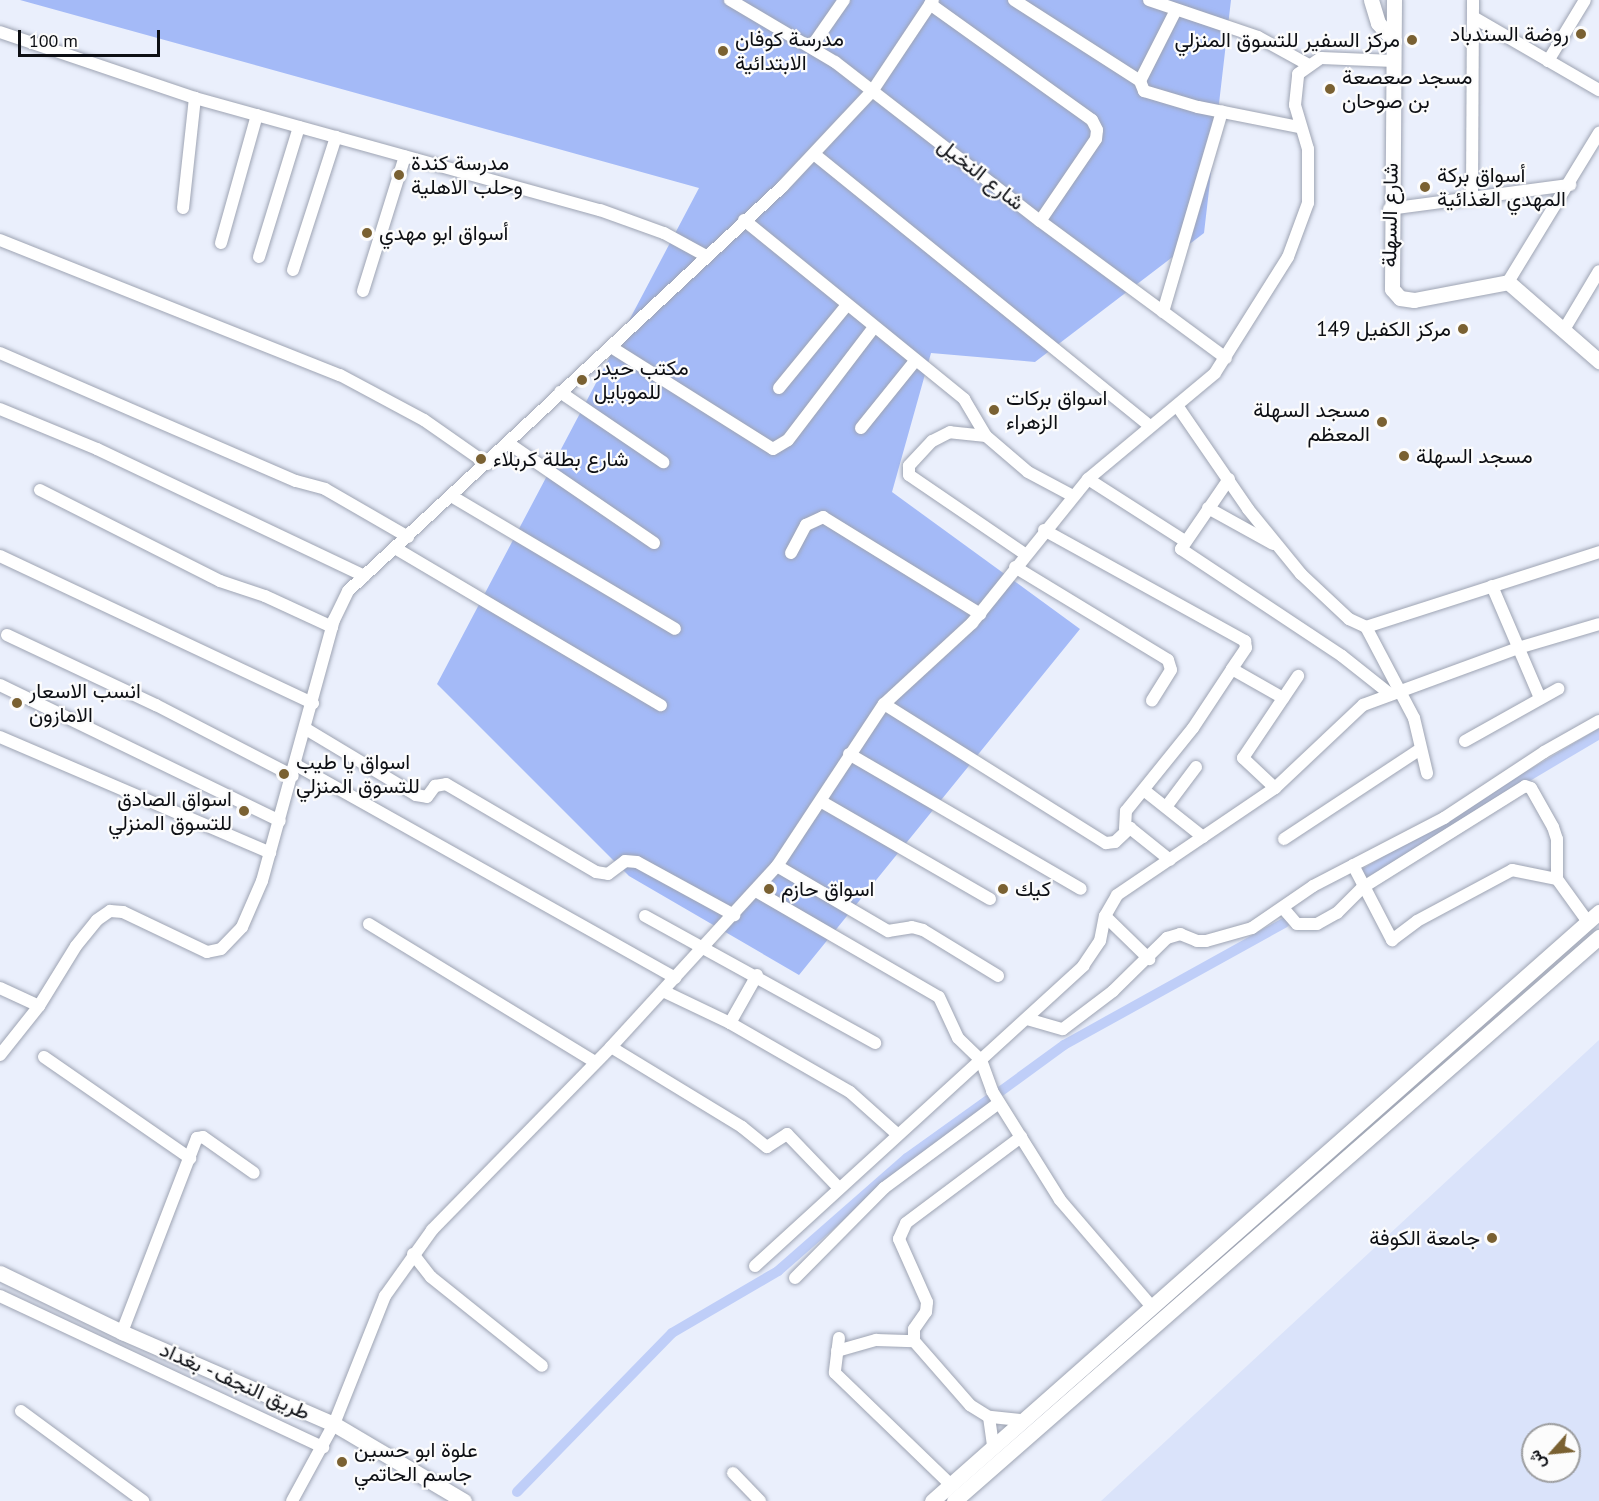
<!DOCTYPE html>
<meta charset="utf-8">
<style>
body{margin:0}
#map{position:relative;width:1599px;height:1501px;overflow:hidden;background:#eaeffc;font-family:"PT Sans",Vazirmatn,sans-serif}
div>[style]{position:absolute}
[style*='--x']{left:calc(var(--x)*1px);top:calc(var(--y)*1px);width:calc(var(--w)*1px);rotate:calc(var(--a)*1deg)}
.built>*{inset:0;background:#dae3fa}
.green>*{inset:0;background:#a4baf7}
.canal>*{height:10px;margin:-5px;padding:0 5px;transform-origin:5px;border-radius:5px;background:#bfcef8}
.roads{filter:drop-shadow(0 0 2px #9ea4b3) drop-shadow(0 0 2px #9ea4b3)}
.minor>*{height:12px;margin:-6px;padding:0 6px;transform-origin:6px;border-radius:6px;background:#fff}
.major>*{height:15px;margin:-7.5px;padding:0 7.5px;transform-origin:7.5px;border-radius:7.5px;background:#fff}
.dots>*{width:16px;height:16px;translate:-50% -50%;box-sizing:border-box;border:3px solid #fcfcfc;border-radius:50%}
span{translate:-50% -50%;white-space:nowrap;text-align:center;line-height:1.15;-webkit-text-stroke:4.5px #fcfcfc;paint-order:stroke}
.poi-label{font-size:21px;color:#0d0f14}
.right{translate:-100% -50%;text-align:right}
.left{translate:0 -50%;text-align:left}
.street-label{font-size:21px;color:#0d0f14}
.north{position:absolute;left:1521px;top:1423px;width:60px;height:60px;box-sizing:border-box;background:#fcfcfc;border:2px solid #9c9d9f;border-radius:50%;rotate:243deg;font-size:16px;font-weight:700;line-height:24px;text-align:center;color:#0d0f14}
.north::after{content:'';display:block;margin:auto;width:21px;height:27px;background:#7a6132;clip-path:polygon(50% 0,100% 100%,50% 72%,0 100%)}
.scale{position:absolute;left:18px;top:30px;width:142px;height:27px;box-sizing:border-box;border:3px solid #0d0f14;border-top:0;padding-left:8px;font-size:18px;line-height:21px;white-space:nowrap;color:#0d0f14;-webkit-text-stroke:4px #fcfcfc;paint-order:stroke}
</style>
<div id="map">
<div class="built">
<i style="clip-path:polygon(evenodd,1599px 1040px,1599px 1501px,1101px 1501px,1599px 1040px,1533px 1435px,1569px 1435px,1569px 1471px,1533px 1471px,1533px 1435px)"></i>
</div>
<div class="green">
<i style="clip-path:polygon(20px 0,1231px 0,1204px 233px,1035px 362px,931px 353px,892px 492px,1080px 629px,799px 975px,629px 876px,437px 684px,699px 188px)"></i>
</div>
<div class="canal">
<i style="--x:1365;--y:873;--w:272;--a:-30.7"></i>
<i style="--x:1001;--y:1091;--w:78;--a:-36.1"></i>
<i style="--x:1064;--y:1045;--w:252;--a:-29"></i>
<i style="--x:517;--y:1492;--w:222;--a:-45.7"></i>
<i style="--x:672;--y:1333;--w:123;--a:-30.3"></i>
<i style="--x:778;--y:1271;--w:171;--a:-41.2"></i>
<i style="--x:907;--y:1158;--w:100;--a:-35.6"></i>
</div>
<div class="roads">
<div class="minor">
<i style="--x:730;--y:0;--w:122;--a:30.6"></i>
<i style="--x:835;--y:62;--w:259;--a:37.8"></i>
<i style="--x:1040;--y:221;--w:231;--a:36.4"></i>
<i style="--x:1014;--y:0;--w:150;--a:32.7"></i>
<i style="--x:1140;--y:81;--w:11;--a:68"></i>
<i style="--x:1144;--y:91;--w:56;--a:16.5"></i>
<i style="--x:1198;--y:107;--w:102;--a:11.3"></i>
<i style="--x:1149;--y:0;--w:115;--a:18.7"></i>
<i style="--x:1258;--y:37;--w:56;--a:28.9"></i>
<i style="--x:930;--y:4;--w:199;--a:35.6"></i>
<i style="--x:1092;--y:120;--w:11;--a:63"></i>
<i style="--x:1097;--y:130;--w:9;--a:96"></i>
<i style="--x:1096;--y:139;--w:99;--a:124.3"></i>
<i style="--x:1473;--y:17;--w:146;--a:30.1"></i>
<i style="--x:0;--y:32;--w:206;--a:18.7"></i>
<i style="--x:195;--y:98;--w:420;--a:15.5"></i>
<i style="--x:600;--y:210;--w:68;--a:19.8"></i>
<i style="--x:664;--y:233;--w:48;--a:28.7"></i>
<i style="--x:812;--y:46;--w:56;--a:-55.2"></i>
<i style="--x:1548;--y:61;--w:71;--a:-58.8"></i>
<i style="--x:1140;--y:81;--w:80;--a:-63.1"></i>
<i style="--x:814;--y:154;--w:432;--a:39"></i>
<i style="--x:1472;--y:195;--w:195;--a:-89.7"></i>
<i style="--x:183;--y:208;--w:111;--a:-83.8"></i>
<i style="--x:1389;--y:209;--w:183;--a:-7.6"></i>
<i style="--x:744;--y:220;--w:284;--a:39.1"></i>
<i style="--x:964;--y:399;--w:43;--a:59.3"></i>
<i style="--x:986;--y:436;--w:55;--a:40.6"></i>
<i style="--x:1028;--y:472;--w:51;--a:28.1"></i>
<i style="--x:0;--y:240;--w:366;--a:21.7"></i>
<i style="--x:340;--y:375;--w:95;--a:28.2"></i>
<i style="--x:424;--y:420;--w:77;--a:34.9"></i>
<i style="--x:221;--y:243;--w:133;--a:-74.3"></i>
<i style="--x:259;--y:257;--w:136;--a:-72.9"></i>
<i style="--x:293;--y:270;--w:140;--a:-72.1"></i>
<i style="--x:1508;--y:282;--w:175;--a:-58.6"></i>
<i style="--x:363;--y:291;--w:141;--a:-72.7"></i>
<i style="--x:1163;--y:312;--w:209;--a:-73.6"></i>
<i style="--x:1565;--y:328;--w:66;--a:-59.2"></i>
<i style="--x:611;--y:347;--w:191;--a:32.2"></i>
<i style="--x:773;--y:449;--w:17;--a:-31"></i>
<i style="--x:788;--y:440;--w:142;--a:-52.7"></i>
<i style="--x:0;--y:353;--w:322;--a:23.4"></i>
<i style="--x:296;--y:481;--w:30;--a:15"></i>
<i style="--x:325;--y:489;--w:96;--a:30"></i>
<i style="--x:779;--y:388;--w:107;--a:-50.7"></i>
<i style="--x:560;--y:392;--w:125;--a:34.2"></i>
<i style="--x:1178;--y:407;--w:124;--a:55.5"></i>
<i style="--x:1248;--y:509;--w:84;--a:50.8"></i>
<i style="--x:1301;--y:574;--w:66;--a:43.2"></i>
<i style="--x:1349;--y:619;--w:19;--a:25"></i>
<i style="--x:1366;--y:627;--w:103;--a:62.2"></i>
<i style="--x:1414;--y:718;--w:57;--a:76.7"></i>
<i style="--x:0;--y:409;--w:105;--a:22.4"></i>
<i style="--x:97;--y:449;--w:296;--a:25.4"></i>
<i style="--x:861;--y:428;--w:86;--a:-51.1"></i>
<i style="--x:986;--y:436;--w:36;--a:-174"></i>
<i style="--x:950;--y:432;--w:20;--a:153"></i>
<i style="--x:932;--y:441;--w:34;--a:133"></i>
<i style="--x:909;--y:466;--w:9;--a:90"></i>
<i style="--x:909;--y:475;--w:140;--a:34.3"></i>
<i style="--x:508;--y:443;--w:177;--a:34.4"></i>
<i style="--x:1088;--y:479;--w:115;--a:32.6"></i>
<i style="--x:1229;--y:479;--w:85;--a:124.4"></i>
<i style="--x:1181;--y:549;--w:193;--a:33.6"></i>
<i style="--x:1342;--y:656;--w:61;--a:38.4"></i>
<i style="--x:40;--y:490;--w:202;--a:26.8"></i>
<i style="--x:220;--y:581;--w:47;--a:18.4"></i>
<i style="--x:265;--y:596;--w:74;--a:24.8"></i>
<i style="--x:453;--y:497;--w:258;--a:30.7"></i>
<i style="--x:1208;--y:508;--w:74;--a:29"></i>
<i style="--x:1044;--y:530;--w:230;--a:28.9"></i>
<i style="--x:1245;--y:641;--w:7;--a:82"></i>
<i style="--x:1246;--y:648;--w:25;--a:124"></i>
<i style="--x:1232;--y:669;--w:59;--a:29.6"></i>
<i style="--x:395;--y:548;--w:309;--a:30.6"></i>
<i style="--x:791;--y:553;--w:32;--a:-62"></i>
<i style="--x:806;--y:525;--w:19;--a:-25"></i>
<i style="--x:823;--y:517;--w:185;--a:31.7"></i>
<i style="--x:0;--y:556;--w:346;--a:25.2"></i>
<i style="--x:1015;--y:567;--w:179;--a:31.3"></i>
<i style="--x:1168;--y:660;--w:10;--a:73"></i>
<i style="--x:1171;--y:670;--w:36;--a:122"></i>
<i style="--x:1492;--y:586;--w:122;--a:66.8"></i>
<i style="--x:1366;--y:627;--w:245;--a:-17.8"></i>
<i style="--x:7;--y:635;--w:165;--a:25.2"></i>
<i style="--x:156;--y:705;--w:154;--a:27.4"></i>
<i style="--x:0;--y:685;--w:311;--a:25.9"></i>
<i style="--x:884;--y:704;--w:262;--a:32.1"></i>
<i style="--x:1106;--y:843;--w:9;--a:-6"></i>
<i style="--x:1115;--y:842;--w:21;--a:-43"></i>
<i style="--x:1130;--y:828;--w:51;--a:38.7"></i>
<i style="--x:306;--y:729;--w:128;--a:31"></i>
<i style="--x:416;--y:795;--w:11;--a:10"></i>
<i style="--x:427;--y:797;--w:14;--a:-54"></i>
<i style="--x:435;--y:786;--w:11;--a:-10"></i>
<i style="--x:446;--y:784;--w:174;--a:30.4"></i>
<i style="--x:596;--y:872;--w:12;--a:9"></i>
<i style="--x:608;--y:874;--w:21;--a:-37"></i>
<i style="--x:625;--y:861;--w:12;--a:5"></i>
<i style="--x:637;--y:862;--w:111;--a:28.7"></i>
<i style="--x:0;--y:737;--w:294;--a:23.2"></i>
<i style="--x:1465;--y:741;--w:107;--a:-29.2"></i>
<i style="--x:849;--y:754;--w:268;--a:30.2"></i>
<i style="--x:296;--y:765;--w:435;--a:29.3"></i>
<i style="--x:1275;--y:788;--w:44;--a:-136.8"></i>
<i style="--x:1243;--y:758;--w:99;--a:-56.1"></i>
<i style="--x:1145;--y:791;--w:74;--a:38.4"></i>
<i style="--x:822;--y:802;--w:194;--a:30"></i>
<i style="--x:1166;--y:807;--w:50;--a:-53.1"></i>
<i style="--x:1125;--y:829;--w:18;--a:-87"></i>
<i style="--x:1126;--y:811;--w:107;--a:-51.1"></i>
<i style="--x:1193;--y:728;--w:71;--a:-56.5"></i>
<i style="--x:1284;--y:839;--w:162;--a:-33.4"></i>
<i style="--x:1353;--y:865;--w:85;--a:62.5"></i>
<i style="--x:1392;--y:940;--w:31;--a:-37"></i>
<i style="--x:1417;--y:921;--w:108;--a:-28.2"></i>
<i style="--x:1512;--y:870;--w:46;--a:11.3"></i>
<i style="--x:777;--y:866;--w:129;--a:30.4"></i>
<i style="--x:888;--y:931;--w:24;--a:-9"></i>
<i style="--x:912;--y:927;--w:11;--a:15"></i>
<i style="--x:923;--y:930;--w:88;--a:31.5"></i>
<i style="--x:756;--y:891;--w:211;--a:30.1"></i>
<i style="--x:939;--y:997;--w:45;--a:65.1"></i>
<i style="--x:958;--y:1038;--w:32;--a:44"></i>
<i style="--x:981;--y:1060;--w:33;--a:70"></i>
<i style="--x:992;--y:1091;--w:128;--a:58"></i>
<i style="--x:1060;--y:1200;--w:141;--a:49.3"></i>
<i style="--x:1283;--y:908;--w:21;--a:49"></i>
<i style="--x:1297;--y:924;--w:20;--a:0"></i>
<i style="--x:1317;--y:924;--w:23;--a:-29"></i>
<i style="--x:1337;--y:913;--w:35;--a:-45"></i>
<i style="--x:1362;--y:888;--w:192;--a:-32"></i>
<i style="--x:1525;--y:786;--w:6;--a:18"></i>
<i style="--x:1531;--y:788;--w:45;--a:60.6"></i>
<i style="--x:1553;--y:827;--w:13;--a:72"></i>
<i style="--x:1557;--y:839;--w:40;--a:90"></i>
<i style="--x:1557;--y:879;--w:53;--a:54.2"></i>
<i style="--x:645;--y:916;--w:263;--a:28.9"></i>
<i style="--x:1105;--y:916;--w:62;--a:44.3"></i>
<i style="--x:369;--y:924;--w:265;--a:31.4"></i>
<i style="--x:0;--y:988;--w:43;--a:24.8"></i>
<i style="--x:663;--y:991;--w:74;--a:25.5"></i>
<i style="--x:730;--y:1023;--w:138;--a:29.9"></i>
<i style="--x:850;--y:1092;--w:63;--a:41.8"></i>
<i style="--x:1027;--y:1019;--w:37;--a:16"></i>
<i style="--x:1063;--y:1029;--w:63;--a:-37.2"></i>
<i style="--x:1113;--y:991;--w:76;--a:-44.5"></i>
<i style="--x:1167;--y:938;--w:14;--a:-17"></i>
<i style="--x:1180;--y:934;--w:18;--a:22"></i>
<i style="--x:1197;--y:941;--w:9;--a:0"></i>
<i style="--x:1206;--y:941;--w:48;--a:-15.8"></i>
<i style="--x:1252;--y:928;--w:74;--a:-34.5"></i>
<i style="--x:1313;--y:886;--w:148;--a:-27.4"></i>
<i style="--x:1444;--y:818;--w:120;--a:-33.4"></i>
<i style="--x:1544;--y:752;--w:63;--a:-29.4"></i>
<i style="--x:730;--y:1023;--w:55;--a:-60.6"></i>
<i style="--x:611;--y:1047;--w:153;--a:31.4"></i>
<i style="--x:742;--y:1127;--w:32;--a:39"></i>
<i style="--x:767;--y:1147;--w:24;--a:-33"></i>
<i style="--x:787;--y:1134;--w:74;--a:46.1"></i>
<i style="--x:0;--y:1055;--w:63;--a:-51.5"></i>
<i style="--x:39;--y:1006;--w:70;--a:-58.3"></i>
<i style="--x:76;--y:946;--w:33;--a:-51"></i>
<i style="--x:97;--y:920;--w:16;--a:-35"></i>
<i style="--x:110;--y:911;--w:13;--a:4"></i>
<i style="--x:123;--y:912;--w:93;--a:25.5"></i>
<i style="--x:207;--y:952;--w:14;--a:-12"></i>
<i style="--x:221;--y:949;--w:30;--a:-46"></i>
<i style="--x:242;--y:927;--w:50;--a:-66.5"></i>
<i style="--x:262;--y:881;--w:271;--a:-74.6"></i>
<i style="--x:334;--y:620;--w:32;--a:-64"></i>
<i style="--x:348;--y:591;--w:594;--a:-42.95"></i>
<i style="--x:783;--y:186;--w:132;--a:-46.8"></i>
<i style="--x:873;--y:90;--w:108;--a:-56.3"></i>
<i style="--x:44;--y:1057;--w:178;--a:34.7"></i>
<i style="--x:413;--y:1254;--w:29;--a:52"></i>
<i style="--x:431;--y:1277;--w:142;--a:38.7"></i>
<i style="--x:755;--y:1266;--w:445;--a:-42.4"></i>
<i style="--x:1083;--y:966;--w:30;--a:-56"></i>
<i style="--x:1100;--y:941;--w:25;--a:-79"></i>
<i style="--x:1105;--y:916;--w:24;--a:-60"></i>
<i style="--x:1117;--y:895;--w:191;--a:-34.1"></i>
<i style="--x:1275;--y:788;--w:121;--a:-43.3"></i>
<i style="--x:1363;--y:705;--w:165;--a:-20.2"></i>
<i style="--x:1518;--y:648;--w:84;--a:-16.5"></i>
<i style="--x:795;--y:1278;--w:127;--a:-45.3"></i>
<i style="--x:884;--y:1188;--w:143;--a:-36.5"></i>
<i style="--x:0;--y:1296;--w:357;--a:25.1"></i>
<i style="--x:122;--y:1332;--w:208;--a:-68.9"></i>
<i style="--x:197;--y:1138;--w:6;--a:-9"></i>
<i style="--x:203;--y:1137;--w:62;--a:35.2"></i>
<i style="--x:839;--y:1338;--w:35;--a:97"></i>
<i style="--x:835;--y:1373;--w:160;--a:44"></i>
<i style="--x:837;--y:1351;--w:41;--a:-15.8"></i>
<i style="--x:876;--y:1340;--w:38;--a:2"></i>
<i style="--x:21;--y:1411;--w:152;--a:36.4"></i>
<i style="--x:989;--y:1417;--w:27;--a:82"></i>
<i style="--x:1020;--y:1420;--w:31;--a:-174"></i>
<i style="--x:989;--y:1417;--w:22;--a:-148"></i>
<i style="--x:970;--y:1405;--w:85;--a:-131.2"></i>
<i style="--x:914;--y:1341;--w:12;--a:-90"></i>
<i style="--x:914;--y:1329;--w:21;--a:-55"></i>
<i style="--x:926;--y:1312;--w:10;--a:-84"></i>
<i style="--x:927;--y:1302;--w:69;--a:-114"></i>
<i style="--x:899;--y:1239;--w:17;--a:-66"></i>
<i style="--x:906;--y:1223;--w:144;--a:-36.8"></i>
<i style="--x:733;--y:1473;--w:39;--a:46"></i>
<i style="--x:292;--y:1501;--w:88;--a:-61.4"></i>
<i style="--x:334;--y:1424;--w:138;--a:-68.3"></i>
<i style="--x:385;--y:1296;--w:81;--a:-54.5"></i>
<i style="--x:432;--y:1230;--w:256;--a:-45.6"></i>
<i style="--x:611;--y:1047;--w:246;--a:-47.5"></i>
<i style="--x:777;--y:866;--w:194;--a:-56.6"></i>
<i style="--x:884;--y:704;--w:120;--a:-42.6"></i>
<i style="--x:972;--y:623;--w:185;--a:-51.1"></i>
<i style="--x:1088;--y:479;--w:165;--a:-39.8"></i>
<i style="--x:1215;--y:373;--w:137;--a:-57.8"></i>
<i style="--x:1288;--y:257;--w:58;--a:-69.7"></i>
<i style="--x:1308;--y:203;--w:54;--a:-90"></i>
<i style="--x:1308;--y:149;--w:46;--a:-106.5"></i>
<i style="--x:1295;--y:105;--w:31;--a:-84"></i>
<i style="--x:1298;--y:74;--w:28;--a:-35"></i>
<i style="--x:1321;--y:58;--w:73;--a:2.4"></i>
</div>
<div class="major">
<i style="--x:1371;--y:0;--w:24;--a:73"></i>
<i style="--x:1378;--y:23;--w:24;--a:48"></i>
<i style="--x:1394;--y:0;--w:289;--a:90.4"></i>
<i style="--x:1392;--y:289;--w:12;--a:48"></i>
<i style="--x:1400;--y:298;--w:14;--a:8"></i>
<i style="--x:1414;--y:300;--w:96;--a:-10.8"></i>
<i style="--x:1508;--y:282;--w:121;--a:41"></i>
<i style="--x:0;--y:1273;--w:136;--a:25.8"></i>
<i style="--x:122;--y:1332;--w:231;--a:23.5"></i>
<i style="--x:334;--y:1424;--w:151;--a:30.6"></i>
<i style="--x:932;--y:1501;--w:890;--a:-41.45"></i>
<i style="--x:954;--y:1501;--w:857;--a:-41.17"></i>
</div>
</div>
<div class="dots">
<i style="left:1581px;top:34px;background:#7a6132"></i>
<i style="left:1412px;top:40px;background:#7a6132"></i>
<i style="left:723px;top:51px;background:#7a6132"></i>
<i style="left:1330px;top:89px;background:#7a6132"></i>
<i style="left:399px;top:175px;background:#7a6132"></i>
<i style="left:1425px;top:187px;background:#7a6132"></i>
<i style="left:367px;top:233px;background:#7a6132"></i>
<i style="left:1463px;top:329px;background:#7a6132"></i>
<i style="left:582px;top:380px;background:#7a6132"></i>
<i style="left:994px;top:410px;background:#7a6132"></i>
<i style="left:1382px;top:422px;background:#7a6132"></i>
<i style="left:1404px;top:456px;background:#7a6132"></i>
<i style="left:481px;top:459px;background:#7a6132"></i>
<i style="left:17px;top:703px;background:#7a6132"></i>
<i style="left:284px;top:774px;background:#7a6132"></i>
<i style="left:244px;top:811px;background:#7a6132"></i>
<i style="left:769px;top:889px;background:#7a6132"></i>
<i style="left:1003px;top:889px;background:#7a6132"></i>
<i style="left:1492px;top:1238px;background:#7a6132"></i>
<i style="left:342px;top:1462px;background:#7a6132"></i>
</div>
<div class="poi-label">
<span class="right" style="left:1569px;top:34px">روضة السندباد</span>
<span class="left" style="left:735px;top:51px">مدرسة كوفان<br>الابتدائية</span>
<span class="right" style="left:1400px;top:40px">مركز السفير للتسوق المنزلي</span>
<span class="left" style="left:1342px;top:89px">مسجد صعصعة<br>بن صوحان</span>
<span class="left" style="left:411px;top:175px">مدرسة كندة<br>وحلب الاهلية</span>
<span class="left" style="left:1437px;top:187px">أسواق بركة<br>المهدي الغذائية</span>
<span class="left" style="left:379px;top:233px">أسواق ابو مهدي</span>
<span class="right" style="left:1451px;top:329px">مركز الكفيل 149</span>
<span class="left" style="left:594px;top:380px">مكتب حيدر<br>للموبايل</span>
<span class="left" style="left:1006px;top:410px">اسواق بركات<br>الزهراء</span>
<span class="right" style="left:1370px;top:422px">مسجد السهلة<br>المعظم</span>
<span class="left" style="left:1416px;top:456px">مسجد السهلة</span>
<span class="left" style="left:493px;top:459px">شارع بطلة كربلاء</span>
<span class="left" style="left:29px;top:703px">انسب الاسعار<br>الامازون</span>
<span class="left" style="left:296px;top:774px">اسواق يا طيب<br>للتسوق المنزلي</span>
<span class="right" style="left:232px;top:811px">اسواق الصادق<br>للتسوق المنزلي</span>
<span class="left" style="left:781px;top:889px">اسواق حازم</span>
<span class="left" style="left:1015px;top:889px">كيك</span>
<span class="right" style="left:1480px;top:1238px">جامعة الكوفة</span>
<span class="left" style="left:354px;top:1462px">علوة ابو حسين<br>جاسم الحاتمي</span>
</div>
<div class="street-label">
<span style="left:981px;top:174px;rotate:38deg">شارع النخيل</span>
<span style="left:1390px;top:215px;rotate:-89deg">شارع السهلة</span>
<span style="left:235px;top:1381px;rotate:24deg">طريق النجف - بغداد</span>
</div>
<div class="north">ش</div>
<div class="scale">100 m</div>
</div>
